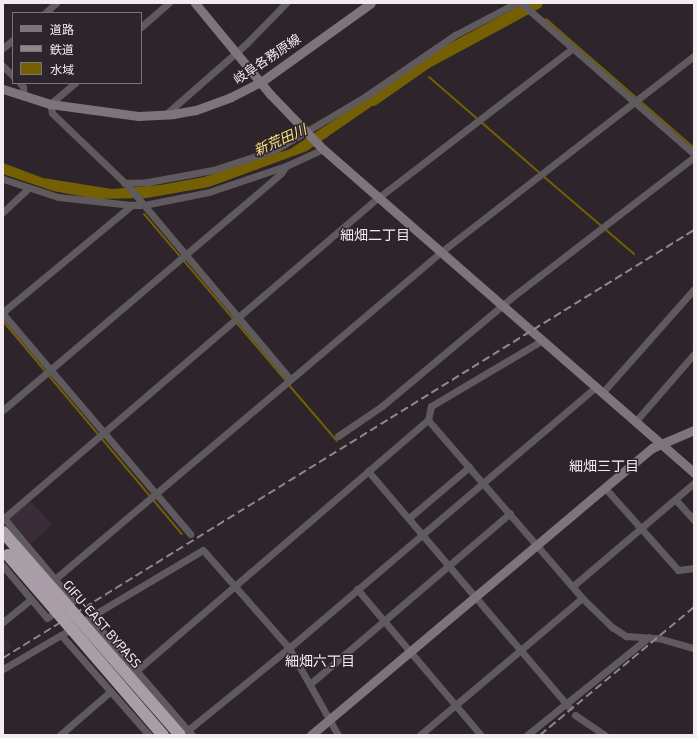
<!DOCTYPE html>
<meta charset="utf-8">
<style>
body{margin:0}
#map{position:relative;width:697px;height:738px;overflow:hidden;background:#2e242c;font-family:"Exo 2","Noto Sans JP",sans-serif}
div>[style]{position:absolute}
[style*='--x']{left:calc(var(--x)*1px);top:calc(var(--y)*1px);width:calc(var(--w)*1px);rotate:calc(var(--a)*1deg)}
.built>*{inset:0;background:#3a2c38;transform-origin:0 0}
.water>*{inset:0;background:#745f02}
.stream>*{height:2px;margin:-1px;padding:0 1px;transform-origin:1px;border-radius:1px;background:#745f02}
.river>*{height:12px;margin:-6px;padding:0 6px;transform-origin:6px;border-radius:6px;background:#745f02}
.street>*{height:7px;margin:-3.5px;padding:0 3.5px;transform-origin:3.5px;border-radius:3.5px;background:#5e5a5d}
.secondary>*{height:9px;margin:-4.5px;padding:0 4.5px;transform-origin:4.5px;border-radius:4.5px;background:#7d757b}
.highway>*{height:12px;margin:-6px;padding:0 6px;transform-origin:6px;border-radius:6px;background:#a99ea7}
.rail>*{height:2px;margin-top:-1px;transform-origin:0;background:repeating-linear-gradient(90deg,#90878e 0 8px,transparent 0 12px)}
.highway-bridge>*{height:12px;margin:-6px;padding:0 6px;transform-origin:6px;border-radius:6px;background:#a99ea7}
span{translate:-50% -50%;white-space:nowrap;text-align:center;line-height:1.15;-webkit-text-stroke:3px #2e242c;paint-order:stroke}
.street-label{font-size:13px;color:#f2ebf1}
.water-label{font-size:14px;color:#fde17c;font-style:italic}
.neighbourhood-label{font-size:14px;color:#f2ebf1}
.frame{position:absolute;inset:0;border:4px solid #f2ebf1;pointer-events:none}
.legend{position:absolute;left:12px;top:12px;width:130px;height:72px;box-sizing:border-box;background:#2e242c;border:1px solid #7c747b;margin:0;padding:5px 7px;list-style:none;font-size:12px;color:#f2ebf1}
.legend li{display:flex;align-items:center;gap:8px;height:20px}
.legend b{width:20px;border:1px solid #7c747b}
</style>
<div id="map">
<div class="built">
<i style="left:28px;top:498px;width:36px;height:28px;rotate:48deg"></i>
<i style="clip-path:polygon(3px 636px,12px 647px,3px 653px)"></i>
</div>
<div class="water">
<i style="clip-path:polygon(383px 88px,388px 95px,307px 151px,209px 187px,147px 198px,96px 199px,53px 191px,3px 174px,3px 163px,43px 178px,112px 189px,160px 185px,204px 177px,290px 149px)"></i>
</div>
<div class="stream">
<i style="--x:546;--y:19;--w:196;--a:41.1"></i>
<i style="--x:429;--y:77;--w:147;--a:40.9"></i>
<i style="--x:543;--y:176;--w:120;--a:40.6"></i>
<i style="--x:144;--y:214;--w:219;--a:49.6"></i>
<i style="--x:3;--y:321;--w:278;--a:50"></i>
<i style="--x:288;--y:384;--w:75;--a:49.3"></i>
</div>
<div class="river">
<i style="--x:373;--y:100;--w:65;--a:-34.9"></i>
<i style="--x:426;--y:63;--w:126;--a:-28.4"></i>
</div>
<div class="street">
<i style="--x:521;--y:3;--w:230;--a:41.1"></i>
<i style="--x:45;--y:13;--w:15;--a:-42"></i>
<i style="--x:141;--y:27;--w:37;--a:-41"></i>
<i style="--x:3;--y:48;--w:13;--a:-39"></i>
<i style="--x:3;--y:66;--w:14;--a:45"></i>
<i style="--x:20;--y:83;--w:5;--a:53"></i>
<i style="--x:23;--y:87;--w:9;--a:84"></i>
<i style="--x:75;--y:83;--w:33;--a:140"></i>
<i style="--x:50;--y:104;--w:9;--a:77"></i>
<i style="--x:52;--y:113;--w:105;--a:43.8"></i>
<i style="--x:128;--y:186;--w:252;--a:50"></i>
<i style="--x:165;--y:115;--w:109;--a:-41.3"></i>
<i style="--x:247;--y:43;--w:56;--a:-45.7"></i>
<i style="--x:3;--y:179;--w:58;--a:18.1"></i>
<i style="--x:58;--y:197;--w:74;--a:6.2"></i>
<i style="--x:124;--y:183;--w:24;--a:-2"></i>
<i style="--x:148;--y:182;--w:66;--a:-10.5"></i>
<i style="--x:213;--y:170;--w:65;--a:-17.9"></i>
<i style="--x:275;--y:150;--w:102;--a:-30.6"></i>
<i style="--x:363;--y:98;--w:112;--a:-34.4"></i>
<i style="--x:455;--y:35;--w:69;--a:-27.7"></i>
<i style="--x:3;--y:212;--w:34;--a:-43"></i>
<i style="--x:3;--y:312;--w:168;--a:-39.7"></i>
<i style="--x:132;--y:205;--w:12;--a:0"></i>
<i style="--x:144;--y:205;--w:66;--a:-11.3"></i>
<i style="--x:209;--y:192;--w:81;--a:-18.7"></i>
<i style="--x:3;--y:314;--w:289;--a:49.6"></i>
<i style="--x:541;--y:341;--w:128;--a:149.4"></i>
<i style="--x:431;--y:406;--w:14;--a:102"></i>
<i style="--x:428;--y:420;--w:235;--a:49.1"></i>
<i style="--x:582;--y:598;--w:42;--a:44"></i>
<i style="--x:612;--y:627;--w:17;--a:33"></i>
<i style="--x:626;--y:636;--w:32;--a:4"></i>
<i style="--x:658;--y:638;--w:37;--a:16"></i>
<i style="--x:603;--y:392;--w:137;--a:-48.5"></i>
<i style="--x:3;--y:410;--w:365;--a:-40.4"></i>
<i style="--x:281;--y:173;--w:9;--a:-54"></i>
<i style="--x:286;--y:166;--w:41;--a:-24.7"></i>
<i style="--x:635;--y:422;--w:90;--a:-49.1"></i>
<i style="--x:338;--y:436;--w:53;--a:-34.3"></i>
<i style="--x:382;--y:406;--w:168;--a:-39.9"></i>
<i style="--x:511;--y:298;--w:231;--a:-37.6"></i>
<i style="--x:368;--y:471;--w:310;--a:49.6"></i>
<i style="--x:605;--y:488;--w:110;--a:48.3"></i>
<i style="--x:678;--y:570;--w:16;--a:-7"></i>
<i style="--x:675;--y:499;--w:28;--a:48"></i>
<i style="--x:3;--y:517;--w:109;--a:50.2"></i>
<i style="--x:73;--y:601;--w:31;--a:147"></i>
<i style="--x:47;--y:618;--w:68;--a:-130.2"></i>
<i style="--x:4;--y:518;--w:492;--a:-40.6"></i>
<i style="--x:378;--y:198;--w:246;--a:-37.6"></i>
<i style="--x:409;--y:518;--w:79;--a:-40.4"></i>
<i style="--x:55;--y:579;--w:506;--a:-40.27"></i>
<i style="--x:441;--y:252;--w:320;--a:-37.8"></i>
<i style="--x:573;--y:586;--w:159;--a:-40.4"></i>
<i style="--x:357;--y:589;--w:192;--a:49.7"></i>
<i style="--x:90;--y:617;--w:131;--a:-30.7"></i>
<i style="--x:203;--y:550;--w:130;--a:48.7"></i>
<i style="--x:289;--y:648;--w:100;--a:60.6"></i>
<i style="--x:88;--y:618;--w:2;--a:-27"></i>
<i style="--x:90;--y:617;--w:156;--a:49.2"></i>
<i style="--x:3;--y:622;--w:36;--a:-39"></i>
<i style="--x:74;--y:627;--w:15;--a:148"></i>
<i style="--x:61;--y:635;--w:133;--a:48.7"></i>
<i style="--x:3;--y:669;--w:67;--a:-30.4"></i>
<i style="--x:136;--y:671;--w:385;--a:-40.7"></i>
<i style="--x:310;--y:684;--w:263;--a:-40.5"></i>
<i style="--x:575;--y:715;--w:36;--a:34"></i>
<i style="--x:188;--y:730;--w:130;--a:-39.1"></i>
<i style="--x:289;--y:648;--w:403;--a:-40.4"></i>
<i style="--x:60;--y:735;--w:67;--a:-40.8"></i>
<i style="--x:420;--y:735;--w:212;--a:-40.2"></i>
<i style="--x:527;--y:735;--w:156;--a:-38.8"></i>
</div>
<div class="secondary">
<i style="--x:195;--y:3;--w:118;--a:50.5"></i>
<i style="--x:270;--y:94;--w:76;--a:46.1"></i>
<i style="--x:323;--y:149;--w:493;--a:41.1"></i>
<i style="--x:3;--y:89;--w:49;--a:17.7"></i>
<i style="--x:50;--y:104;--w:89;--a:7.8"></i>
<i style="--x:138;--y:116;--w:35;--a:-3"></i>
<i style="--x:173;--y:114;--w:23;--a:-10"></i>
<i style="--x:196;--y:110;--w:37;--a:-20"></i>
<i style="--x:231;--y:97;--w:34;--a:-27"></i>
<i style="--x:261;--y:82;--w:135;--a:-35.7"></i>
<i style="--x:311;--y:735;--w:446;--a:-40.1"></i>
<i style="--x:652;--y:448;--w:46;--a:-23.2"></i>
</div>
<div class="highway">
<i style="--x:3;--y:532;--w:20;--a:49"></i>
</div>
<div class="rail">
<i style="--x:3;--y:658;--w:813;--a:-31.77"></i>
<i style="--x:540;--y:735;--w:200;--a:-39.7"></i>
</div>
<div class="highway-bridge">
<i style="--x:16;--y:547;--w:249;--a:48.9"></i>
<i style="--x:8;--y:555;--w:238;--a:49.3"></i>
</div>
<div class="street-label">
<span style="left:267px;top:59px;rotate:-34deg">岐阜各務原線</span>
<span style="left:102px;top:624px;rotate:49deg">GIFU-EAST BYPASS</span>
</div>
<div class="water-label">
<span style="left:280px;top:140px;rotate:-24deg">新荒田川</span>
</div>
<div class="neighbourhood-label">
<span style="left:375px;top:235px">細畑二丁目</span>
<span style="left:604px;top:466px">細畑三丁目</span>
<span style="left:320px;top:661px">細畑六丁目</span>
</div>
<div class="frame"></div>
<ul class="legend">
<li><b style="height:5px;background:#7d757b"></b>道路</li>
<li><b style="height:5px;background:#90878e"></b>鉄道</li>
<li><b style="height:11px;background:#745f02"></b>水域</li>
</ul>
</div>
